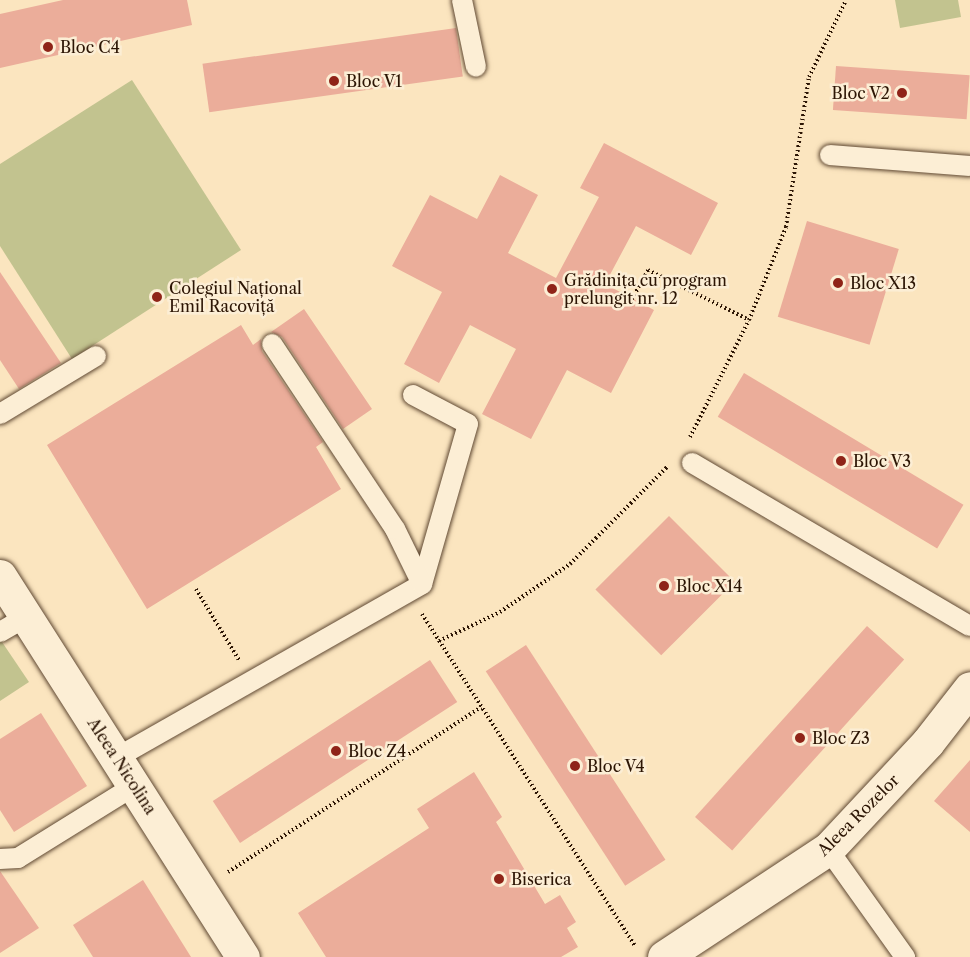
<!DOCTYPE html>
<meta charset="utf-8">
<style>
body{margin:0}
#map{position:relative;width:970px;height:957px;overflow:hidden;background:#fbe5bf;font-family:"Libre Caslon Text",serif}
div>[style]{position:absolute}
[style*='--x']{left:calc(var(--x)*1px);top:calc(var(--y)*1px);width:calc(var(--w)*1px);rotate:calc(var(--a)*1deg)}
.green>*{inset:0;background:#c2c38f}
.building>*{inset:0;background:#ebad9a;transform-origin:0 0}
.path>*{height:4px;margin-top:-2px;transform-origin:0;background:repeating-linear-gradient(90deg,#2c1504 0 1.5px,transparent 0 4.5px)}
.roads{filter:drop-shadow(0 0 2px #604933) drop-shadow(0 0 2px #604933)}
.lane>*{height:20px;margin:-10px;padding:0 10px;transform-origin:10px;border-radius:10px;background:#fceed5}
.street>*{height:33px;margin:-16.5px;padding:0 16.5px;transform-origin:16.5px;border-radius:16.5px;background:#fceed5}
.dots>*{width:16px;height:16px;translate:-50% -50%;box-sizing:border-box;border:3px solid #fceed5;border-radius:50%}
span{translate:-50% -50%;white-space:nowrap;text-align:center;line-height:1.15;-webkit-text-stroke:5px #fceed5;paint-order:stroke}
.poi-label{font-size:16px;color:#2c1504}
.left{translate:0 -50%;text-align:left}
.right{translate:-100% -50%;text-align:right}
.street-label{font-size:16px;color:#2c1504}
</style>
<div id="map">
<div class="green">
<i style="clip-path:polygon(895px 0,958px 0,961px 17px,900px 28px)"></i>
<i style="clip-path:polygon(132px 80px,241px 250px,72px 359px,0 246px,0 164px)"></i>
<i style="clip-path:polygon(0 639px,29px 682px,0 701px)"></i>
</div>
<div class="building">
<i style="clip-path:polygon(63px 0,187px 0,192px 25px,0 68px,0 14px)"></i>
<i style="left:456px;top:28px;width:49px;height:256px;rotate:82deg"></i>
<i style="left:836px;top:66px;width:134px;height:44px;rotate:4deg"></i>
<i style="clip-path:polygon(604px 143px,718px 203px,691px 255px,636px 226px,605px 284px,654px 310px,611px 393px,567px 370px,531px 439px,482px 414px,516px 349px,470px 325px,439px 383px,404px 364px,442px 292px,392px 266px,430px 195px,477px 219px,500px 175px,538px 195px,508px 253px,556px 278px,599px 197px,580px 188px)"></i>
<i style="left:807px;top:221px;width:96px;height:100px;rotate:17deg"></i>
<i style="clip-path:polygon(0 272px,61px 363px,19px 389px,0 360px)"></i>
<i style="clip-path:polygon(304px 309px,372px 409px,343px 429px,282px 337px,271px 332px)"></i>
<i style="clip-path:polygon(241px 325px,253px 345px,261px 339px,262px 351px,323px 442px,316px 447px,341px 489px,147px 609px,47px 445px)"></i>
<i style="left:744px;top:373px;width:256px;height:51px;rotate:31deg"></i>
<i style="left:669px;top:516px;width:93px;height:104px;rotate:45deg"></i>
<i style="left:867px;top:626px;width:50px;height:257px;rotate:42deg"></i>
<i style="left:526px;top:645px;width:256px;height:48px;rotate:57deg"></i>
<i style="left:430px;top:660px;width:50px;height:259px;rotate:57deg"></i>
<i style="clip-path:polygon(41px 713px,87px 786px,14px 832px,0 810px,0 739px)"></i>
<i style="clip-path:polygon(970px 760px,970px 832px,934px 801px)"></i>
<i style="clip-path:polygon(474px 772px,502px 817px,496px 822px,545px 904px,560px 895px,576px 922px,567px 928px,578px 947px,561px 957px,326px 957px,298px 913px,429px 828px,417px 809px)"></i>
<i style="clip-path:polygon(0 871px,39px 928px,0 953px)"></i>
<i style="clip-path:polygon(143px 880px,191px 957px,93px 957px,73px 925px)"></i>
</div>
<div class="path">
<i style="--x:632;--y:299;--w:33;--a:-61"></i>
<i style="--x:648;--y:270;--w:113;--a:26.3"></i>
<i style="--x:690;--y:437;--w:131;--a:-63.2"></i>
<i style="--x:749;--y:320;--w:100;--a:-68.3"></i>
<i style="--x:786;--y:227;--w:152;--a:-81.3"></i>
<i style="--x:809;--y:77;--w:85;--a:-64.3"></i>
<i style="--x:196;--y:589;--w:83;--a:58.8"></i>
<i style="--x:422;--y:614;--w:394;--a:57.3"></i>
<i style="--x:439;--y:641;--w:68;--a:-25.4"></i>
<i style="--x:500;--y:612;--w:85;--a:-34.4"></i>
<i style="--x:570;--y:564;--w:139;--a:-45"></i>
<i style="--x:228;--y:872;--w:302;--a:-33.1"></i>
</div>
<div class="roads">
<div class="lane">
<i style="--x:462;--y:0;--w:68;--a:78.2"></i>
<i style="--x:830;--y:155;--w:140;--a:4.5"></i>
<i style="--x:413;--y:395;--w:62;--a:27.8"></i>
<i style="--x:468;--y:424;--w:166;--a:106"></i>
<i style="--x:0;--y:414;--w:112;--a:-31.1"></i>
<i style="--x:692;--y:463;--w:322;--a:30.4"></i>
<i style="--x:0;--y:632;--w:30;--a:-30"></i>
<i style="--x:116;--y:758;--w:352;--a:-29.6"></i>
<i style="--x:422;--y:584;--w:61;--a:-116.1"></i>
<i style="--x:395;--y:529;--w:222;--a:-123.6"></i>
<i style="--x:828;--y:849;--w:133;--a:54.5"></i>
<i style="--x:0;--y:859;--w:18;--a:-3"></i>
<i style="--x:18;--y:858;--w:137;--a:-31.8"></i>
</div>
<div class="street">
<i style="--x:0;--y:576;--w:452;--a:57.5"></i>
<i style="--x:664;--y:957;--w:196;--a:-33.4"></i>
<i style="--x:828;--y:849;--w:146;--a:-46.9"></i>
<i style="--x:928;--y:742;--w:68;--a:-52.1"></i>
</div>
</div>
<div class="dots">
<i style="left:48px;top:47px;background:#8f2418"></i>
<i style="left:334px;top:81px;background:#8f2418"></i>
<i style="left:902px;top:93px;background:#8f2418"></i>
<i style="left:838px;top:283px;background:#8f2418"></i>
<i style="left:552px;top:289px;background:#8f2418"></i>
<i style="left:157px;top:297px;background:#8f2418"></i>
<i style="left:841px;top:461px;background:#8f2418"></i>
<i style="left:664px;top:586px;background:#8f2418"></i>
<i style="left:800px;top:738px;background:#8f2418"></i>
<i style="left:336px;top:751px;background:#8f2418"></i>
<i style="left:575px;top:766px;background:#8f2418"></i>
<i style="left:499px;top:879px;background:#8f2418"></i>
</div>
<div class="poi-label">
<span class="left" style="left:60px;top:47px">Bloc C4</span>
<span class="left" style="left:346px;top:81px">Bloc V1</span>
<span class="right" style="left:890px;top:93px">Bloc V2</span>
<span class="left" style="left:564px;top:289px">Grădinița cu program<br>prelungit nr. 12</span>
<span class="left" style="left:850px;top:283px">Bloc X13</span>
<span class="left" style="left:169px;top:297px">Colegiul Național<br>Emil Racoviță</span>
<span class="left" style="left:853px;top:461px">Bloc V3</span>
<span class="left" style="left:676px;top:586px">Bloc X14</span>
<span class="left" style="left:812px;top:738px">Bloc Z3</span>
<span class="left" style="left:348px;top:751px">Bloc Z4</span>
<span class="left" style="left:587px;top:766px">Bloc V4</span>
<span class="left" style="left:511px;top:879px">Biserica</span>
</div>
<div class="street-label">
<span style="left:122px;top:766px;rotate:57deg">Aleea Nicolina</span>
<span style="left:858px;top:815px;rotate:-45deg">Aleea Rozelor</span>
</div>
</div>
